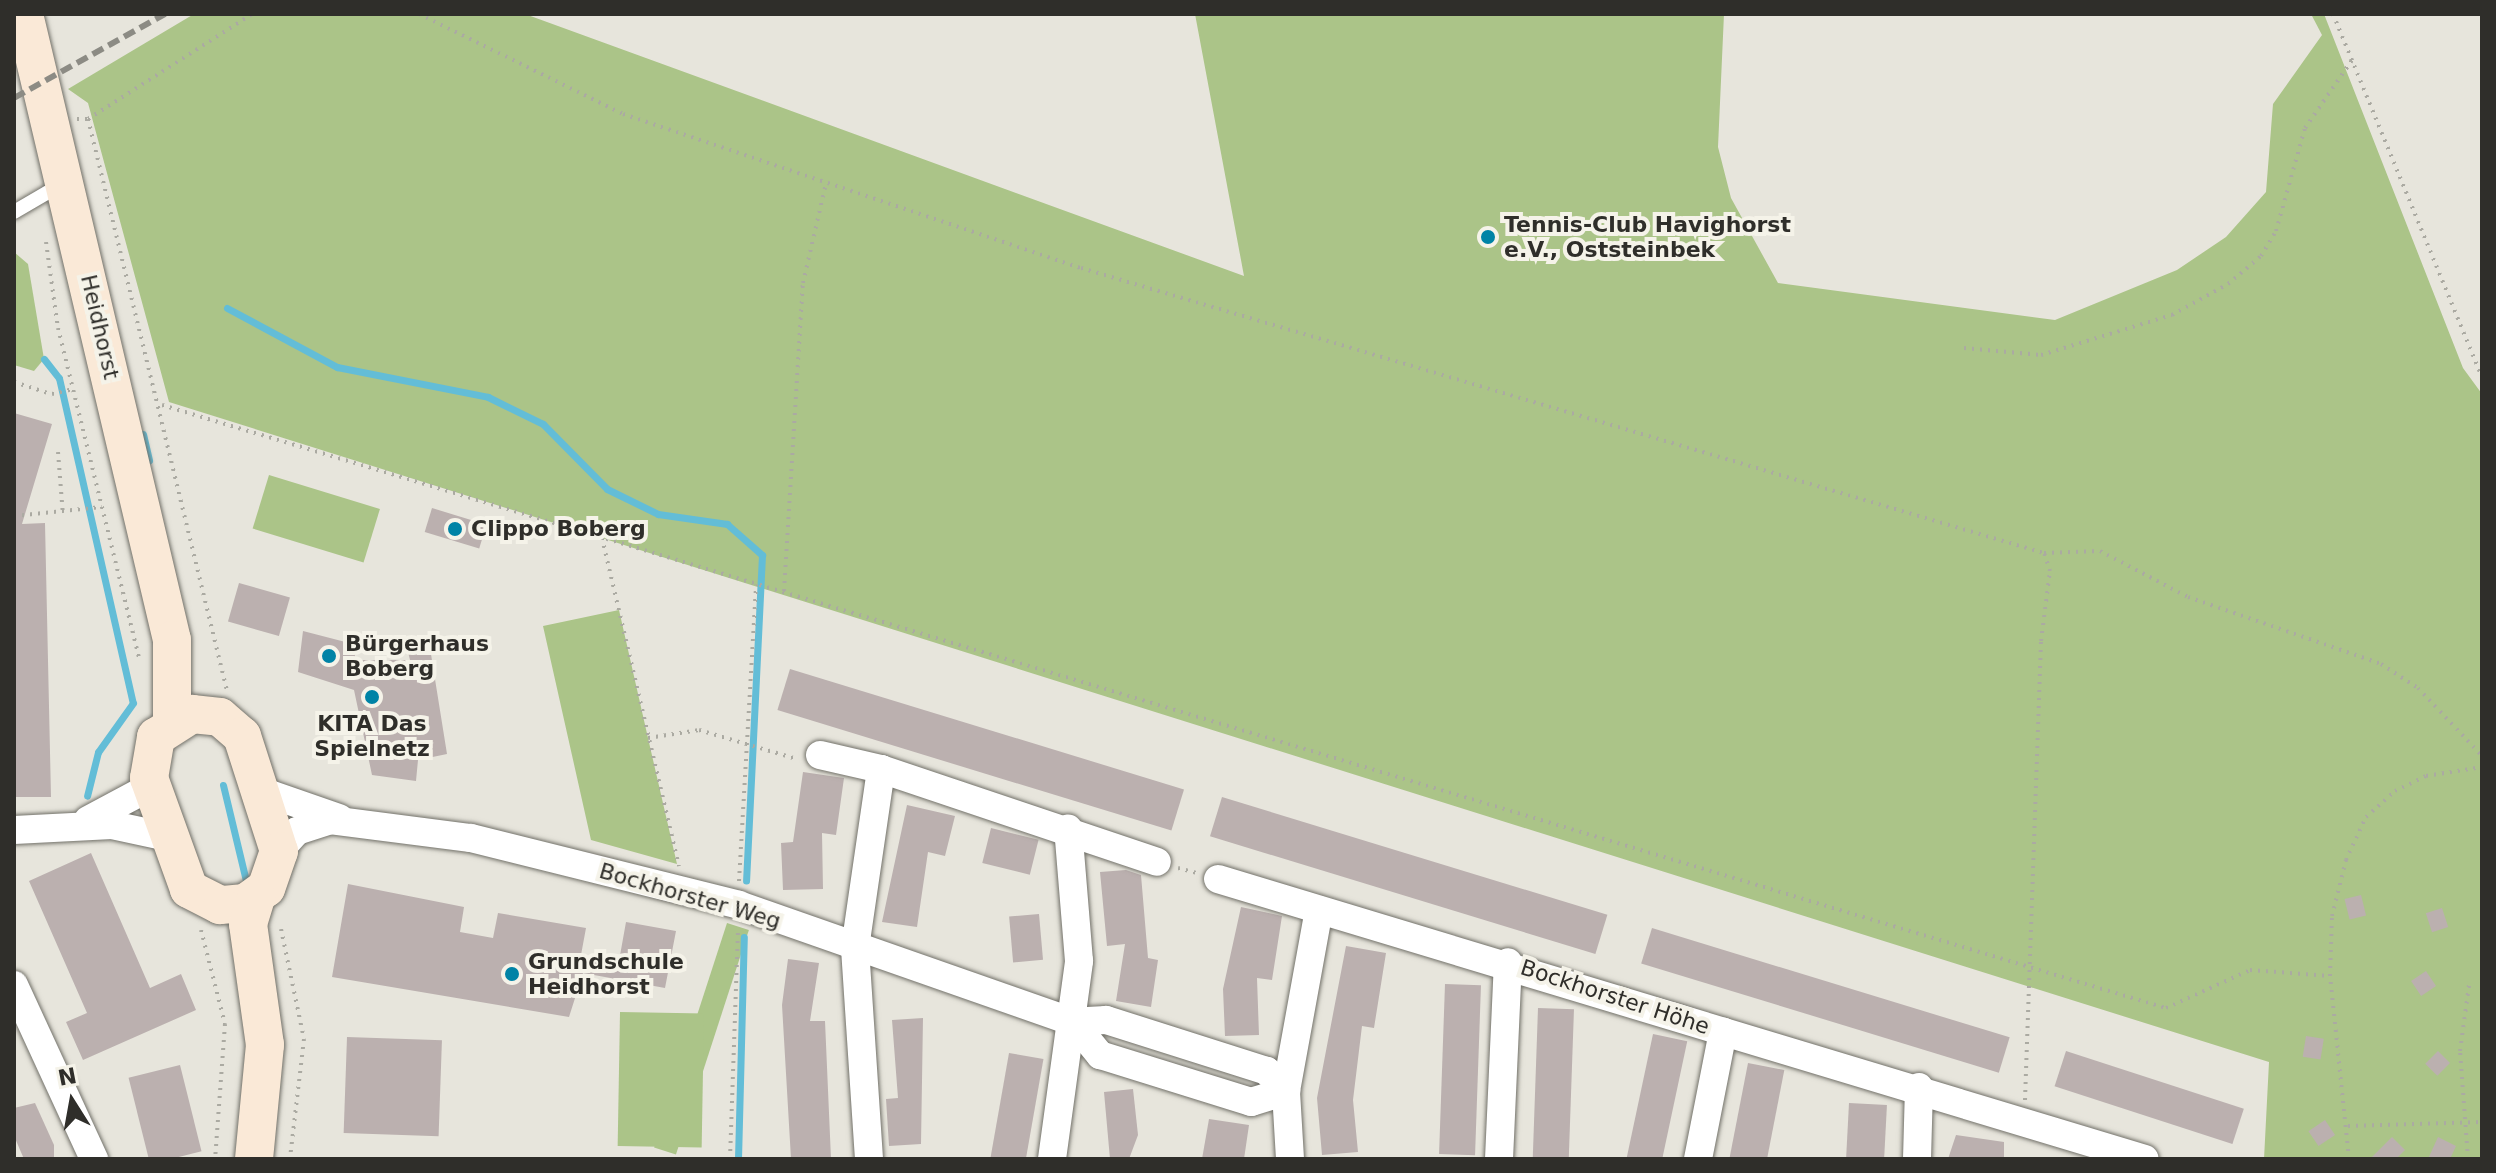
<!DOCTYPE html>
<meta charset="utf-8">
<style>
body{margin:0}
#map{position:relative;width:2496px;height:1173px;overflow:hidden;background:#e7e5dc;font-family:"DejaVu Sans",sans-serif}
div>[style]{position:absolute}
[style*='--x']{left:calc(var(--x)*1px);top:calc(var(--y)*1px);width:calc(var(--w)*1px);rotate:calc(var(--a)*1deg)}
.green>*{inset:0;background:#abc488;transform-origin:0 0}
.stream>*{height:7px;margin:-3.5px;padding:0 3.5px;transform-origin:3.5px;border-radius:3.5px;background:#63bdd7}
.building>*{inset:0;background:#bbb0af;transform-origin:0 0}
.path>*{height:4px;margin-top:-2px;transform-origin:0;background:repeating-linear-gradient(90deg,#abaaa2 0 2px,transparent 0 8px)}
.roads{filter:drop-shadow(0 0 2px #727169) drop-shadow(0 0 2px #727169)}
.lane>*{height:14px;margin:-7px;padding:0 7px;transform-origin:7px;border-radius:7px;background:#fff}
.street>*{height:28px;margin:-14px;padding:0 14px;transform-origin:14px;border-radius:14px;background:#fff}
.secondary>*{height:38px;margin:-19px;padding:0 19px;transform-origin:19px;border-radius:19px;background:#fae9d7}
.rail>*{height:6px;margin-top:-3px;transform-origin:0;background:repeating-linear-gradient(90deg,#8c8b84 0 12px,transparent 0 18px)}
.dots>*{width:22px;height:22px;translate:-50% -50%;box-sizing:border-box;border:4px solid #f5f3e9;border-radius:50%}
span{translate:-50% -50%;white-space:nowrap;text-align:center;line-height:1.15;-webkit-text-stroke:8px #f5f3e9;paint-order:stroke}
.poi-label{font-size:22px;color:#2f2e2a;font-weight:700}
.left{translate:0 -50%;text-align:left}
.street-label{font-size:22px;color:#2f2e2a}
.frame{position:absolute;inset:0;border:16px solid #2f2e2a;pointer-events:none}
.north{position:absolute;left:32px;top:1061px;width:80px;height:80px;-webkit-text-stroke:6px #f5f3e9;paint-order:stroke;rotate:349deg;font-size:22px;font-weight:700;line-height:32px;text-align:center;color:#2f2e2a}
.north::after{content:'';display:block;margin:auto;width:28px;height:36px;background:#2f2e2a;clip-path:polygon(50% 0,100% 100%,50% 72%,0 100%)}
</style>
<div id="map">
<div class="green">
<i style="clip-path:polygon(194px 14px,525px 14px,1244px 276px,1195px 14px,1724px 14px,1718px 147px,1731px 198px,1778px 283px,2055px 320px,2177px 270px,2226px 237px,2266px 192px,2273px 104px,2322px 35px,2311px 14px,2324px 14px,2463px 368px,2482px 394px,2482px 1159px,2264px 1159px,2269px 1062px,169px 402px,88px 103px,68px 89px)"></i>
<i style="clip-path:polygon(14px 252px,28px 264px,44px 359px,34px 371px,14px 365px)"></i>
<i style="left:269px;top:475px;width:116px;height:56px;rotate:17deg"></i>
<i style="clip-path:polygon(619px 610px,648px 738px,677px 864px,591px 840px,543px 626px)"></i>
<i style="left:727px;top:923px;width:23px;height:236px;rotate:18deg"></i>
<i style="left:620px;top:1012px;width:84px;height:134px;rotate:1deg"></i>
</div>
<div class="stream">
<i style="--x:227;--y:308;--w:125;--a:28.2"></i>
<i style="--x:337;--y:367;--w:154;--a:11.2"></i>
<i style="--x:488;--y:397;--w:61;--a:26.1"></i>
<i style="--x:543;--y:424;--w:91;--a:45.4"></i>
<i style="--x:607;--y:489;--w:57;--a:26.1"></i>
<i style="--x:658;--y:514;--w:70;--a:8.2"></i>
<i style="--x:727;--y:524;--w:47;--a:41.5"></i>
<i style="--x:762;--y:555;--w:326;--a:92.8"></i>
<i style="--x:44;--y:359;--w:24;--a:52"></i>
<i style="--x:59;--y:378;--w:333;--a:77.2"></i>
<i style="--x:133;--y:703;--w:60;--a:125.5"></i>
<i style="--x:98;--y:752;--w:45;--a:104"></i>
<i style="--x:143;--y:434;--w:27;--a:77"></i>
<i style="--x:223;--y:785;--w:99;--a:76.5"></i>
<i style="--x:738;--y:1159;--w:222;--a:-88.5"></i>
</div>
<div class="building">
<i style="clip-path:polygon(14px 413px,52px 424px,22px 524px,45px 523px,51px 797px,14px 797px)"></i>
<i style="left:432px;top:508px;width:57px;height:25px;rotate:17deg"></i>
<i style="left:239px;top:583px;width:53px;height:40px;rotate:16deg"></i>
<i style="clip-path:polygon(303px 631px,357px 645px,354px 660px,410px 660px,408px 652px,430px 648px,447px 754px,418px 760px,416px 781px,372px 775px,354px 690px,298px 672px)"></i>
<i style="left:790px;top:669px;width:412px;height:43px;rotate:17deg"></i>
<i style="clip-path:polygon(803px 772px,844px 778px,836px 835px,822px 833px,823px 889px,783px 890px,781px 843px,793px 842px)"></i>
<i style="left:1222px;top:797px;width:403px;height:41px;rotate:17deg"></i>
<i style="clip-path:polygon(907px 805px,955px 816px,945px 856px,928px 852px,917px 927px,882px 922px)"></i>
<i style="left:991px;top:828px;width:49px;height:36px;rotate:14deg"></i>
<i style="clip-path:polygon(91px 853px,150px 988px,181px 974px,196px 1010px,83px 1060px,66px 1022px,87px 1013px,29px 881px)"></i>
<i style="clip-path:polygon(1126px 870px,1141px 875px,1148px 958px,1158px 960px,1151px 1007px,1116px 1001px,1125px 944px,1107px 946px,1100px 872px)"></i>
<i style="clip-path:polygon(348px 884px,464px 907px,460px 932px,493px 938px,498px 913px,586px 928px,581px 955px,619px 961px,626px 922px,676px 931px,665px 988px,583px 973px,569px 1017px,332px 977px)"></i>
<i style="left:2361px;top:895px;width:21px;height:17px;rotate:76deg"></i>
<i style="clip-path:polygon(1241px 907px,1282px 916px,1272px 980px,1257px 978px,1259px 1035px,1225px 1036px,1223px 989px)"></i>
<i style="left:2442px;top:908px;width:20px;height:17px;rotate:72deg"></i>
<i style="left:1039px;top:914px;width:46px;height:30px;rotate:85deg"></i>
<i style="left:1652px;top:928px;width:374px;height:37px;rotate:17deg"></i>
<i style="clip-path:polygon(1346px 946px,1386px 953px,1374px 1028px,1362px 1026px,1353px 1100px,1358px 1152px,1322px 1155px,1317px 1098px)"></i>
<i style="clip-path:polygon(788px 959px,819px 963px,810px 1021px,825px 1021px,831px 1159px,791px 1159px,782px 1005px)"></i>
<i style="left:2426px;top:971px;width:18px;height:18px;rotate:56deg"></i>
<i style="left:1445px;top:984px;width:36px;height:170px;rotate:2deg"></i>
<i style="left:1538px;top:1008px;width:36px;height:151px;rotate:2deg"></i>
<i style="clip-path:polygon(923px 1018px,921px 1144px,889px 1146px,886px 1099px,898px 1098px,892px 1020px)"></i>
<i style="left:1653px;top:1034px;width:35px;height:127px;rotate:12deg"></i>
<i style="left:2306px;top:1036px;width:18px;height:21px;rotate:9deg"></i>
<i style="left:347px;top:1037px;width:95px;height:96px;rotate:2deg"></i>
<i style="left:2066px;top:1051px;width:187px;height:37px;rotate:18deg"></i>
<i style="left:2438px;top:1051px;width:17px;height:18px;rotate:45deg"></i>
<i style="left:1009px;top:1053px;width:35px;height:107px;rotate:10deg"></i>
<i style="left:1748px;top:1063px;width:37px;height:98px;rotate:11deg"></i>
<i style="left:180px;top:1065px;width:89px;height:53px;rotate:76deg"></i>
<i style="clip-path:polygon(1133px 1089px,1138px 1135px,1129px 1159px,1110px 1159px,1104px 1092px)"></i>
<i style="clip-path:polygon(35px 1103px,54px 1145px,54px 1159px,24px 1159px,14px 1136px,14px 1108px)"></i>
<i style="left:1849px;top:1103px;width:38px;height:56px;rotate:3deg"></i>
<i style="clip-path:polygon(1209px 1119px,1249px 1125px,1244px 1159px,1202px 1159px)"></i>
<i style="left:2325px;top:1120px;width:18px;height:20px;rotate:56deg"></i>
<i style="clip-path:polygon(1956px 1135px,2004px 1142px,2004px 1159px,1948px 1159px)"></i>
<i style="clip-path:polygon(2392px 1137px,2405px 1150px,2396px 1159px,2370px 1159px)"></i>
<i style="clip-path:polygon(2438px 1137px,2456px 1146px,2450px 1159px,2428px 1159px)"></i>
</div>
<div class="path">
<i style="--x:419;--y:14;--w:227;--a:26.1"></i>
<i style="--x:623;--y:114;--w:483;--a:18.6"></i>
<i style="--x:1081;--y:268;--w:1004;--a:16.49"></i>
<i style="--x:2044;--y:553;--w:56;--a:-2"></i>
<i style="--x:2100;--y:551;--w:99;--a:27.6"></i>
<i style="--x:2188;--y:597;--w:204;--a:19.1"></i>
<i style="--x:2381;--y:664;--w:44;--a:33"></i>
<i style="--x:2418;--y:688;--w:93;--a:46.7"></i>
<i style="--x:2333;--y:14;--w:392;--a:67.7"></i>
<i style="--x:77;--y:119;--w:11;--a:0"></i>
<i style="--x:88;--y:119;--w:195;--a:-32.6"></i>
<i style="--x:88;--y:119;--w:589;--a:76.34"></i>
<i style="--x:46;--y:242;--w:87;--a:82.1"></i>
<i style="--x:58;--y:328;--w:343;--a:76.2"></i>
<i style="--x:1964;--y:348;--w:77;--a:5.2"></i>
<i style="--x:2041;--y:355;--w:137;--a:-17"></i>
<i style="--x:2172;--y:315;--w:64;--a:-29"></i>
<i style="--x:2228;--y:284;--w:43;--a:-40.3"></i>
<i style="--x:2261;--y:256;--w:29;--a:-59"></i>
<i style="--x:2276;--y:231;--w:107;--a:-74.3"></i>
<i style="--x:2305;--y:128;--w:83;--a:-55.3"></i>
<i style="--x:14;--y:382;--w:40;--a:18"></i>
<i style="--x:52;--y:394;--w:22;--a:-13"></i>
<i style="--x:162;--y:405;--w:2093;--a:16.75"></i>
<i style="--x:2166;--y:1008;--w:92;--a:-24.3"></i>
<i style="--x:2250;--y:970;--w:80;--a:4.3"></i>
<i style="--x:58;--y:452;--w:63;--a:85.5"></i>
<i style="--x:14;--y:516;--w:88;--a:-5.8"></i>
<i style="--x:602;--y:538;--w:337;--a:76.8"></i>
<i style="--x:784;--y:591;--w:309;--a:-86.5"></i>
<i style="--x:803;--y:283;--w:103;--a:-77"></i>
<i style="--x:648;--y:738;--w:52;--a:-8.9"></i>
<i style="--x:699;--y:730;--w:102;--a:16.5"></i>
<i style="--x:1178;--y:868;--w:20;--a:15"></i>
<i style="--x:739;--y:881;--w:297;--a:-86.7"></i>
<i style="--x:281;--y:929;--w:112;--a:78.2"></i>
<i style="--x:304;--y:1039;--w:121;--a:96.7"></i>
<i style="--x:201;--y:930;--w:97;--a:75.7"></i>
<i style="--x:225;--y:1024;--w:135;--a:94.2"></i>
<i style="--x:2025;--y:1100;--w:459;--a:-88"></i>
<i style="--x:2041;--y:641;--w:71;--a:-82.7"></i>
<i style="--x:2050;--y:571;--w:19;--a:-108"></i>
<i style="--x:2348;--y:1126;--w:134;--a:-1.7"></i>
<i style="--x:730;--y:1159;--w:229;--a:-88"></i>
<i style="--x:2349;--y:1159;--w:184;--a:-95.9"></i>
<i style="--x:2330;--y:976;--w:60;--a:-88.1"></i>
<i style="--x:2332;--y:916;--w:58;--a:-76"></i>
<i style="--x:2346;--y:860;--w:47;--a:-65.1"></i>
<i style="--x:2366;--y:817;--w:39;--a:-42"></i>
<i style="--x:2395;--y:791;--w:34;--a:-26"></i>
<i style="--x:2426;--y:776;--w:57;--a:-9.1"></i>
<i style="--x:2468;--y:1159;--w:108;--a:-94.2"></i>
<i style="--x:2460;--y:1051;--w:67;--a:-82.2"></i>
</div>
<div class="roads">
<div class="lane">
<i style="--x:14;--y:212;--w:56;--a:-30.3"></i>
</div>
<div class="street">
<i style="--x:820;--y:755;--w:63;--a:12.9"></i>
<i style="--x:881;--y:769;--w:291;--a:18.6"></i>
<i style="--x:261;--y:791;--w:83;--a:19.1"></i>
<i style="--x:88;--y:820;--w:72;--a:-28"></i>
<i style="--x:14;--y:830;--w:98;--a:-2.9"></i>
<i style="--x:112;--y:825;--w:57;--a:12.1"></i>
<i style="--x:279;--y:851;--w:27;--a:-48"></i>
<i style="--x:297;--y:831;--w:35;--a:-18"></i>
<i style="--x:330;--y:820;--w:142;--a:7.3"></i>
<i style="--x:471;--y:838;--w:276;--a:14"></i>
<i style="--x:739;--y:905;--w:354;--a:19.3"></i>
<i style="--x:1073;--y:1022;--w:43;--a:50.7"></i>
<i style="--x:1100;--y:1055;--w:158;--a:17.3"></i>
<i style="--x:1251;--y:1102;--w:37;--a:-17"></i>
<i style="--x:1286;--y:1091;--w:28;--a:-134"></i>
<i style="--x:1267;--y:1071;--w:169;--a:-162.4"></i>
<i style="--x:1106;--y:1020;--w:33;--a:177"></i>
<i style="--x:1218;--y:879;--w:968;--a:16.81"></i>
<i style="--x:14;--y:985;--w:192;--a:65.3"></i>
<i style="--x:869;--y:1159;--w:211;--a:-93.8"></i>
<i style="--x:855;--y:948;--w:181;--a:-81.7"></i>
<i style="--x:1052;--y:1159;--w:200;--a:-82.2"></i>
<i style="--x:1079;--y:961;--w:133;--a:-94.7"></i>
<i style="--x:1290;--y:1159;--w:68;--a:-93.4"></i>
<i style="--x:1286;--y:1091;--w:184;--a:-79.7"></i>
<i style="--x:1499;--y:1159;--w:197;--a:-87.4"></i>
<i style="--x:1698;--y:1159;--w:130;--a:-78.9"></i>
<i style="--x:1917;--y:1159;--w:72;--a:-88.4"></i>
</div>
<div class="secondary">
<i style="--x:24;--y:14;--w:643;--a:76.7"></i>
<i style="--x:172;--y:640;--w:82;--a:90"></i>
<i style="--x:192;--y:714;--w:28;--a:6"></i>
<i style="--x:220;--y:717;--w:29;--a:41"></i>
<i style="--x:242;--y:736;--w:121;--a:72.2"></i>
<i style="--x:279;--y:851;--w:39;--a:109"></i>
<i style="--x:266;--y:888;--w:26;--a:144"></i>
<i style="--x:245;--y:903;--w:25;--a:175"></i>
<i style="--x:220;--y:905;--w:35;--a:-153"></i>
<i style="--x:189;--y:889;--w:118;--a:-109.8"></i>
<i style="--x:149;--y:778;--w:42;--a:-80.3"></i>
<i style="--x:156;--y:737;--w:43;--a:-32.6"></i>
<i style="--x:254;--y:1159;--w:115;--a:-84.5"></i>
<i style="--x:265;--y:1045;--w:122;--a:-98"></i>
<i style="--x:248;--y:924;--w:28;--a:-73"></i>
</div>
</div>
<div class="rail">
<i style="--x:14;--y:98;--w:173;--a:-29.1"></i>
</div>
<div class="dots">
<i style="left:1488px;top:237px;background:#0083a6"></i>
<i style="left:455px;top:529px;background:#0083a6"></i>
<i style="left:329px;top:656px;background:#0083a6"></i>
<i style="left:372px;top:697px;background:#0083a6"></i>
<i style="left:512px;top:974px;background:#0083a6"></i>
</div>
<div class="poi-label">
<span class="left" style="left:1504px;top:237px">Tennis-Club Havighorst<br>e.V., Oststeinbek</span>
<span class="left" style="left:471px;top:529px">Clippo Boberg</span>
<span class="left" style="left:345px;top:656px">Bürgerhaus<br>Boberg</span>
<span style="left:372px;top:736px">KITA Das<br>Spielnetz</span>
<span class="left" style="left:528px;top:974px">Grundschule<br>Heidhorst</span>
</div>
<div class="street-label">
<span style="left:100px;top:327px;rotate:77deg">Heidhorst</span>
<span style="left:690px;top:896px;rotate:16deg">Bockhorster Weg</span>
<span style="left:1615px;top:997px;rotate:18deg">Bockhorster Höhe</span>
</div>
<div class="frame"></div>
<div class="north">N</div>
</div>
